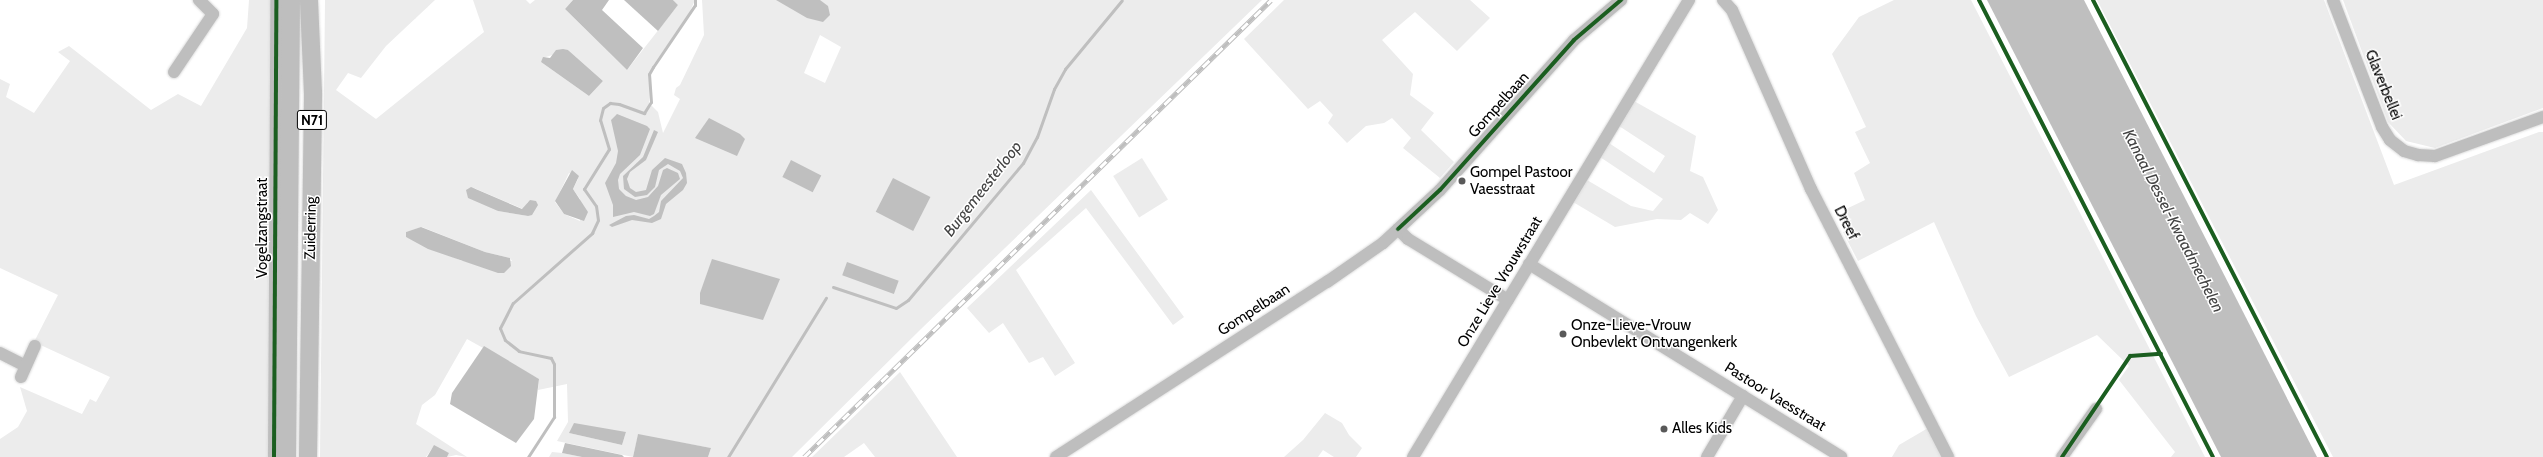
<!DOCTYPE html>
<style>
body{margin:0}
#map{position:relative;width:2543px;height:457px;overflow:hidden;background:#fff;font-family:Cabin,sans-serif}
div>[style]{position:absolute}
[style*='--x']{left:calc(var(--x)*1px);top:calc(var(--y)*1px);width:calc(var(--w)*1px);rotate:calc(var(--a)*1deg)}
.green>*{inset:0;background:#ececec;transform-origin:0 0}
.water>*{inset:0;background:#bfbfbf;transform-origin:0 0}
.stream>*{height:3px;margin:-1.5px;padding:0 1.5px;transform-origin:1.5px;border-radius:1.5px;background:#bfbfbf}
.roads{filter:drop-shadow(0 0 1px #dbdbdb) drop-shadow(0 0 1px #dbdbdb)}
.minor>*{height:12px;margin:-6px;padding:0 6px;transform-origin:6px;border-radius:6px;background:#bebebe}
.highway>*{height:18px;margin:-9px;padding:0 9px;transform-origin:9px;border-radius:9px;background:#bebebe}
.rail>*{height:4.5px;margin-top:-2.25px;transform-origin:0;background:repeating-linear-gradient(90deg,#fff 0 9px,#bebebe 0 18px);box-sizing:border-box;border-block:1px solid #bebebe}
.cycleway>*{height:4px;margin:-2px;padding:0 2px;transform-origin:2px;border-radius:2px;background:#1b5e20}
.dots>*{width:11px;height:11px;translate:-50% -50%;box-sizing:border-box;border:2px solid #fff;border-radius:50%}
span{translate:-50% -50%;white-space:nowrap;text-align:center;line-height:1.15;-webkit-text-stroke:3px #fff;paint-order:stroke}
.shield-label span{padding:1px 3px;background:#fff;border:1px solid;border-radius:3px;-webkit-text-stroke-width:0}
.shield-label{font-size:14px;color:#000;font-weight:700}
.street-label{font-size:15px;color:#000}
.poi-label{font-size:15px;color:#000}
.left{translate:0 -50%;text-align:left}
.water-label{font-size:16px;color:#444;font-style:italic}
</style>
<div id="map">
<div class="green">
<i style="clip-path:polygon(249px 0,271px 0,268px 259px,269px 457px,0 457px,0 439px,18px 427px,27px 411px,20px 387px,82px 414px,90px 399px,96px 402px,110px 377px,34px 342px,58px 295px,0 268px,0 79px,10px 84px,6px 97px,34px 113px,70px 61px,58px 52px,69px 46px,151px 110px,178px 94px,201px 106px,247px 28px)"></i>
<i style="clip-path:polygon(evenodd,325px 0,435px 0,386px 46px,361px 78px,348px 73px,336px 90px,376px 119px,484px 32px,473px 0,526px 0,530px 4px,535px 0,573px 0,565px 9px,627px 70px,678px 5px,673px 0,695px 0,688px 16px,654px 64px,651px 73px,649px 103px,658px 112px,663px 133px,680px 99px,674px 95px,676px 88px,680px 85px,704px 35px,702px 0,1262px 0,921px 329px,792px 457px,708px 457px,711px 448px,638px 435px,633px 457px,557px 441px,568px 422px,567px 384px,538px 390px,539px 379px,467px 339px,435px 395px,422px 405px,416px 424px,467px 457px,456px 455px,447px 457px,449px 453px,433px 447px,426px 457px,320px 457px,325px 0,820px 35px,841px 47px,825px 83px,804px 73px,820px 35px,325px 0,568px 50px,603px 81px,589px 96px,541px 62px,546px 57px,568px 50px,325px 0,569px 173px,578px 179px,573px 189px,580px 199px,580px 221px,564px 214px,555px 202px,569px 173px,325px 0,474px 188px,523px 209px,528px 202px,528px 216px,498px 211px,474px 188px,325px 0,422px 227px,485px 252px,510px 258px,512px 261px,462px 261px,406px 237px,406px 232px,422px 227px,325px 0,626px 432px,622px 445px,569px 433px,626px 432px)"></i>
<i style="clip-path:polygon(1284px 0,1470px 0,1490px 18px,1457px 51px,1415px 12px,1382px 40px,1413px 74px,1410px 95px,1434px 113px,1421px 130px,1454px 162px,1440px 178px,1403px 148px,1411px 138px,1392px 118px,1384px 123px,1366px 126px,1347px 143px,1328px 123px,1333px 115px,1320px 101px,1308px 109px,1244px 39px)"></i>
<i style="clip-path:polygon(1894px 0,1971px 0,2205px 457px,2171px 457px,2175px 452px,2119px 380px,2129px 366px,2097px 335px,2009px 377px,1976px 316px,1934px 222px,1858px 261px,1843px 232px,1853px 228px,1844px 210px,1865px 200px,1854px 173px,1870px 163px,1855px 132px,1866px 127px,1832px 54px,1859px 17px)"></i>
<i style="clip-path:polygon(2097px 0,2324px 0,2394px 185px,2539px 132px,2543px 132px,2543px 457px,2333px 457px)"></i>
<i style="clip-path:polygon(2343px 0,2543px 0,2543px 108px,2435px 148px,2406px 141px,2388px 122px)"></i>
<i style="clip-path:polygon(1634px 101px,1696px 136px,1690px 171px,1703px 177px,1718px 210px,1708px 224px,1690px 213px,1681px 220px,1657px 219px,1615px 227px,1573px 202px,1587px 180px,1631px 206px,1653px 211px,1663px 199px,1600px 157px,1609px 143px,1654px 173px,1665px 156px,1619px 126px)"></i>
<i style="left:1142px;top:158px;width:49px;height:34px;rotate:58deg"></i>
<i style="clip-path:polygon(1091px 190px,1184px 317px,1173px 325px,1086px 208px,1016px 270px,1075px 363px,1055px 376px,1043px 357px,1029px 363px,1003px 323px,989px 333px,967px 308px)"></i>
<i style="clip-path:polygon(900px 372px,957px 457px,875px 457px,864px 443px,844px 457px,812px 457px)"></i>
<i style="clip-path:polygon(1325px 413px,1342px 423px,1349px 435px,1362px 448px,1356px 457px,1334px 457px,1323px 450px,1318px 457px,1284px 457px,1303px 440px)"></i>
<i style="clip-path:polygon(1928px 428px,1943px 457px,1892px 457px,1899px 445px)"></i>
<i style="clip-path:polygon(552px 452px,562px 453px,582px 457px,549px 457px)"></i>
</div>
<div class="water">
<i style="clip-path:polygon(573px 0,609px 0,602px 10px,643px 48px,627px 70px,565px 9px)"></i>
<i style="clip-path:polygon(624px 0,673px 0,678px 5px,658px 31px)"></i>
<i style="clip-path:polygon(776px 0,820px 0,828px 6px,830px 15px,823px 22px,807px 18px)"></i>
<i style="clip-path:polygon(1987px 0,2084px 0,2317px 457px,2221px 457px)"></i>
<i style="clip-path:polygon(563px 49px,568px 50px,603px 81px,589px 96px,541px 62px,543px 57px,550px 58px,556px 50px)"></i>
<i style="clip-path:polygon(617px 114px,647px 126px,650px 129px,640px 155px,620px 174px,618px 180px,619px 189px,626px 196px,636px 200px,648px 197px,658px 186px,663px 170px,667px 168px,678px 173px,680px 179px,661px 195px,654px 214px,650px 216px,634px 212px,613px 217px,613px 205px,605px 183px,616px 163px,618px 151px,611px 120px)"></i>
<i style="clip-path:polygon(709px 118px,740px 134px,745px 139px,737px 156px,695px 138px)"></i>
<i style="clip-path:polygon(654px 130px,658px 132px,646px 160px,630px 172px,627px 179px,630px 188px,636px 192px,646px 190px,652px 170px,665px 158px,682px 164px,686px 173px,687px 183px,683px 190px,666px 204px,661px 219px,652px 223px,632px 220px,612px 227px,609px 225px,626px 216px,634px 215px,649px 219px,654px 216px,659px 212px,661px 201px,683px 178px,680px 171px,668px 164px,659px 170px,655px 187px,647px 195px,635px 197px,624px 189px,623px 176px,643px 157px)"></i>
<i style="left:791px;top:160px;width:34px;height:19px;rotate:27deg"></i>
<i style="clip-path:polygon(572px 170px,579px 176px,573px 189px,588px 212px,584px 221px,564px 214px,555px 201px)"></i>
<i style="left:893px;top:178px;width:42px;height:38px;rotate:27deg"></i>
<i style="clip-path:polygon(471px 187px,522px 209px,530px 200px,536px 201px,538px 205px,532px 215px,528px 216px,498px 211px,468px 198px,466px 190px)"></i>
<i style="clip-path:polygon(421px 227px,485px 252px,510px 258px,511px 266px,504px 273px,498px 273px,428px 249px,406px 237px,406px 232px)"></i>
<i style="clip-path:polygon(712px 259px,780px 279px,763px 320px,700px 304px,700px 293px)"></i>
<i style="left:847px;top:262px;width:55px;height:14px;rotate:20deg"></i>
<i style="clip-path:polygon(484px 346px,539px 379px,534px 419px,516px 443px,450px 404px,452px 393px)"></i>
<i style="clip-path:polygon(574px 423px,626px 432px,622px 445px,569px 433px)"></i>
<i style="clip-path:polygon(638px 434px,711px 448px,708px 457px,633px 457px)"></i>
<i style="clip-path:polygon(565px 443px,622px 455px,624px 457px,582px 457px,562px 453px)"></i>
<i style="clip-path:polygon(434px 445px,449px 453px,447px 457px,427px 457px)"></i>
</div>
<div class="stream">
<i style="--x:833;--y:287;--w:66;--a:18.4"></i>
<i style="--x:896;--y:308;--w:14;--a:-34"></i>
<i style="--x:908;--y:300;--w:179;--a:-50"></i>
<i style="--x:1023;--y:163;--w:30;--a:-62"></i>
<i style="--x:1037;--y:137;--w:51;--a:-70.5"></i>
<i style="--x:1054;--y:89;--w:23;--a:-61"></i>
<i style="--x:1065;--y:69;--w:89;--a:-50.4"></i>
<i style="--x:528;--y:457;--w:48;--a:-57"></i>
<i style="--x:554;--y:417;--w:53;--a:-90"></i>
<i style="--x:554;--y:364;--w:7;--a:-117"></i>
<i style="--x:551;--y:358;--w:33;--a:-168"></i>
<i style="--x:519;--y:351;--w:18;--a:-142"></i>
<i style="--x:505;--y:340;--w:13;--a:-113"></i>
<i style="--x:500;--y:328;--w:28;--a:-63"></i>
<i style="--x:513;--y:303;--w:106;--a:-41.5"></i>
<i style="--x:592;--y:233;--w:14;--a:-65"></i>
<i style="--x:598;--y:220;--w:14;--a:-98"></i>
<i style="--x:596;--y:206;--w:21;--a:-125"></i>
<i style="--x:584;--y:189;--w:47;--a:-58"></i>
<i style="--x:609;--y:149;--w:30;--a:-107"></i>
<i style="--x:600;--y:120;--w:12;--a:-76"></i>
<i style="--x:603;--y:108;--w:9;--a:-36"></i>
<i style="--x:610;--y:103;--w:9;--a:6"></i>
<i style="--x:619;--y:104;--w:27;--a:20"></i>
<i style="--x:644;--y:113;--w:13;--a:-58"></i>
<i style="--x:651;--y:102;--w:28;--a:-94"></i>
<i style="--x:649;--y:74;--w:8;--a:-60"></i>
<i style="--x:653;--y:67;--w:75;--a:-55.9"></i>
<i style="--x:695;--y:5;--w:5;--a:-90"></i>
<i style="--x:728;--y:457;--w:187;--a:-58.4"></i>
</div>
<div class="roads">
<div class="minor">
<i style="--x:1723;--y:0;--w:13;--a:48"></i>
<i style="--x:1732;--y:10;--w:196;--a:66.2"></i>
<i style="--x:1811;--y:189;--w:301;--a:62.9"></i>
<i style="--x:2333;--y:0;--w:136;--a:68.9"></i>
<i style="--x:2382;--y:127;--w:15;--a:58"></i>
<i style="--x:2390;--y:140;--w:18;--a:38"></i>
<i style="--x:2404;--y:151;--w:15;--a:16"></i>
<i style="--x:2418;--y:155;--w:17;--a:3"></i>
<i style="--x:2435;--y:156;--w:115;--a:-19.9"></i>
<i style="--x:174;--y:72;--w:70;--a:-56.1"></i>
<i style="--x:213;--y:14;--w:20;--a:-135"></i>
<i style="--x:1398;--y:229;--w:14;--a:45"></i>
<i style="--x:1408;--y:239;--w:117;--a:31.4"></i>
<i style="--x:1529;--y:264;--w:367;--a:31.7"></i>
<i style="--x:0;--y:353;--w:28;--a:27"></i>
<i style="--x:21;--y:377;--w:34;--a:-66"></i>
<i style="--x:274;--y:457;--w:457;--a:-89.7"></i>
<i style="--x:1056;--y:457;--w:323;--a:-32.9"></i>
<i style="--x:1327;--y:282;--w:68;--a:-34.9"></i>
<i style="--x:1383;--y:243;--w:78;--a:-42.9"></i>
<i style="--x:1440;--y:190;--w:201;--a:-48.2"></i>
<i style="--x:1574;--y:40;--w:62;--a:-40.4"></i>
<i style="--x:1413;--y:457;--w:534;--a:-58.87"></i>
<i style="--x:1707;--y:457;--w:71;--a:-59.5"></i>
<i style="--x:2062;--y:457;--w:59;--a:-54.7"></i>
</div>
<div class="highway">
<i style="--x:287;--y:457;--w:457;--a:-89.5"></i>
<i style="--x:308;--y:457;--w:364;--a:-89.2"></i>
<i style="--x:313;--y:93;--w:93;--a:-92.5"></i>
</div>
</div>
<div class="rail">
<i style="--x:804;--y:457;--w:653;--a:-44.38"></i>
</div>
<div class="cycleway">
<i style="--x:1979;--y:0;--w:513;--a:62.89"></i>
<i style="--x:2093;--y:0;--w:513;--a:62.89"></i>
<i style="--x:1398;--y:229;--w:57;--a:-42.9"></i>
<i style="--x:1440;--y:190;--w:201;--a:-48.2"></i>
<i style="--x:1574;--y:40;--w:62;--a:-40.4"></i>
<i style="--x:274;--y:457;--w:457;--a:-89.7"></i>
<i style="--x:2062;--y:457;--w:122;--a:-56"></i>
<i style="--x:2130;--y:356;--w:31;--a:-4"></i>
</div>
<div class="dots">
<i style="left:1462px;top:181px;background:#595959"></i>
<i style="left:1563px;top:334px;background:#595959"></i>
<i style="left:1664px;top:429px;background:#595959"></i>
</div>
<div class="shield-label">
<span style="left:312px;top:120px">N71</span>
</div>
<div class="street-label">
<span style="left:2383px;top:85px;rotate:68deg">Glaverbellei</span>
<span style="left:1499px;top:105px;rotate:-48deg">Gompelbaan</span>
<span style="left:1846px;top:223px;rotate:63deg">Dreef</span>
<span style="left:263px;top:228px;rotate:-90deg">Vogelzangstraat</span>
<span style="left:311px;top:228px;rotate:-89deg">Zuiderring</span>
<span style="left:1500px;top:282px;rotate:-59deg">Onze Lieve Vrouwstraat</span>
<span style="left:1254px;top:310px;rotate:-33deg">Gompelbaan</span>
<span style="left:1775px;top:397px;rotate:32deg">Pastoor Vaesstraat</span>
</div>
<div class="poi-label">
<span class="left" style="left:1470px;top:181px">Gompel Pastoor<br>Vaesstraat</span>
<span class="left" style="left:1571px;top:334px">Onze-Lieve-Vrouw<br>Onbevlekt Ontvangenkerk</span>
<span class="left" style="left:1672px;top:429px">Alles Kids</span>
</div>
<div class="water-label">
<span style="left:983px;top:189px;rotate:-52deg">Burgemeesterloop</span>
<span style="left:2173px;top:221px;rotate:63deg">Kanaal Dessel-Kwaadmechelen</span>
</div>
</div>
